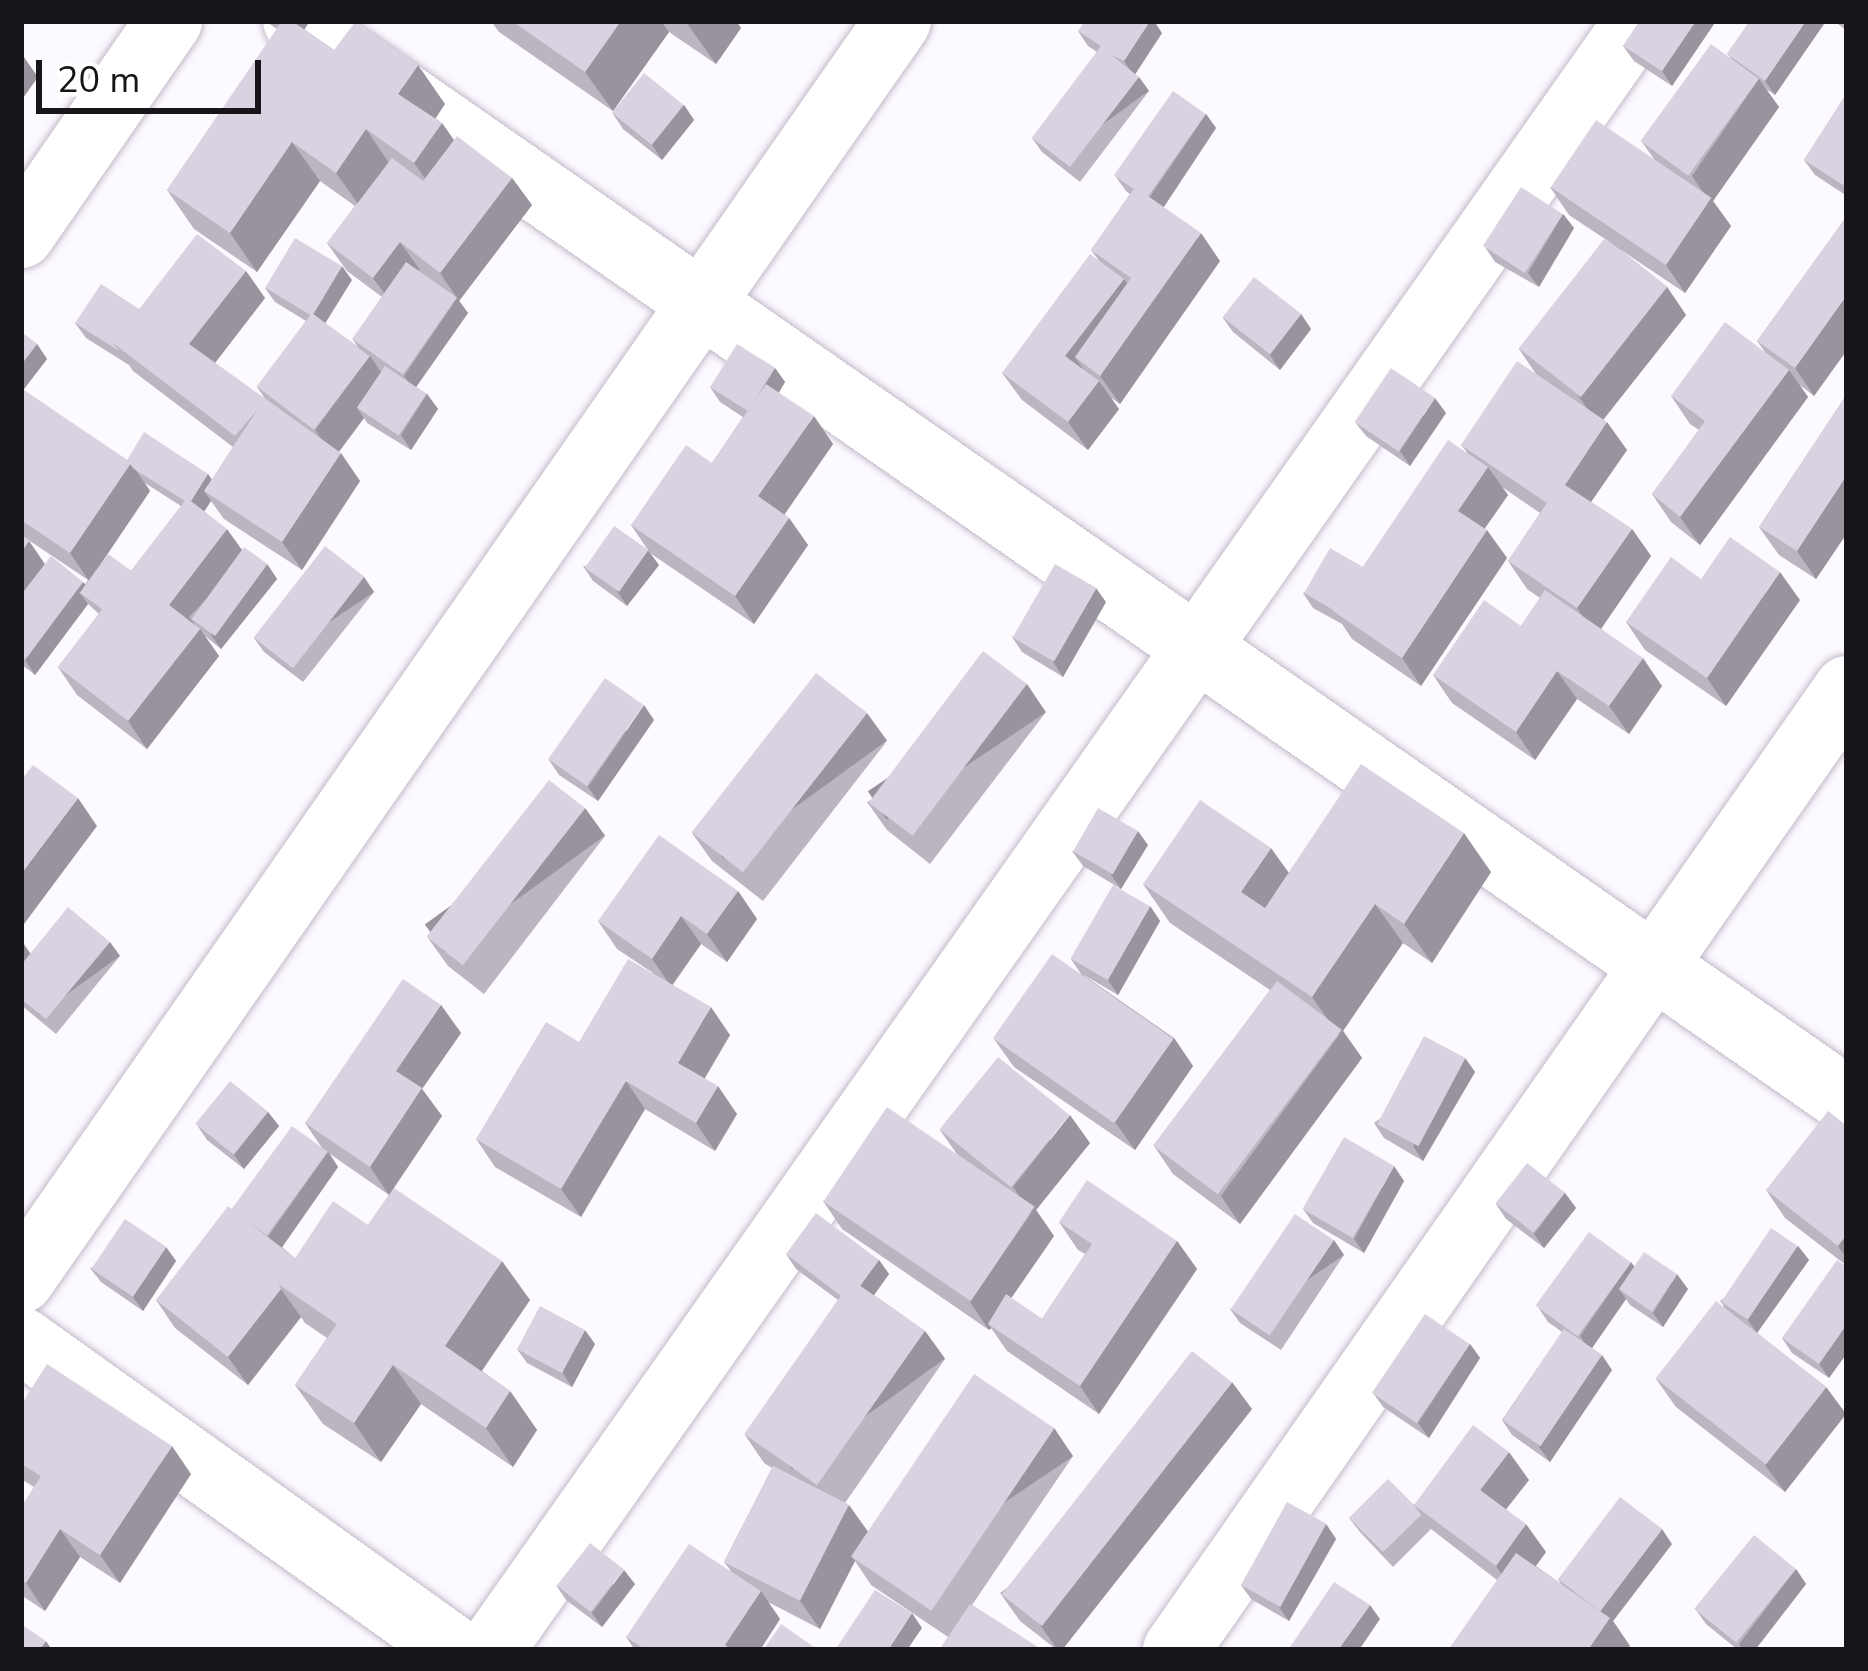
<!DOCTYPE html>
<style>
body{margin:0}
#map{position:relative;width:1868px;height:1671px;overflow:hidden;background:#fcf9ff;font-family:"Nunito Sans",sans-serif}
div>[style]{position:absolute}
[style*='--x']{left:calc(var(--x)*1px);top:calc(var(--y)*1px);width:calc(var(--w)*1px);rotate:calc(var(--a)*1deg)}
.roads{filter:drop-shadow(0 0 3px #c4bbca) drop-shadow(0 0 3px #c4bbca)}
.street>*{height:66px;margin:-33px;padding:0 33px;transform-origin:33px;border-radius:33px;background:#fff}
.wall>*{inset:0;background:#bbb5c2}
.shaded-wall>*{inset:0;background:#99939e;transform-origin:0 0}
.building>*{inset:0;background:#dad2e1;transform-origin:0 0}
span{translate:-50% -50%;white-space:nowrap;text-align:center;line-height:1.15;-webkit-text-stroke:9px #fff;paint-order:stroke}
.frame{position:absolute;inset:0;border:24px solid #17141a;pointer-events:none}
.scale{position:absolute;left:36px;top:60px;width:225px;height:54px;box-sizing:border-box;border:6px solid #17141a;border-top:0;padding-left:15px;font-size:36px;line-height:42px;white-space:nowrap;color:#17141a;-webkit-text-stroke:9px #fff;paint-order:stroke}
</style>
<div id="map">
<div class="roads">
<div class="street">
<i style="--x:296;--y:21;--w:1889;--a:34.83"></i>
<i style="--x:21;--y:235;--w:260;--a:-55.3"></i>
<i style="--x:21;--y:1280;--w:1534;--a:-55.14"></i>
<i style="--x:21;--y:1340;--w:533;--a:35.54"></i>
<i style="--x:491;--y:1650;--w:1992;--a:-54.85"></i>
<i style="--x:1176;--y:1650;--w:1172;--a:-55.08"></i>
</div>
</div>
<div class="wall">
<i style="clip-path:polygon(evenodd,265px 21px,310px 21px,304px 29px,334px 50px,445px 104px,435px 118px,442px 123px,454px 140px,512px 178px,532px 205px,459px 301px,468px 313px,416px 387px,427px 394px,438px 409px,411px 450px,367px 423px,364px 418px,339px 452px,360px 481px,302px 570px,224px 519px,211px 501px,204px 511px,242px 550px,267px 564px,277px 579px,221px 649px,205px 636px,219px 656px,147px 749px,77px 695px,58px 667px,99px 614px,88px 604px,35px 675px,21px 664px,21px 536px,29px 541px,45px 564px,85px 584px,88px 580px,21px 535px,21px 332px,37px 344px,47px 359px,23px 390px,127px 460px,208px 474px,212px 480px,233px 447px,133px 371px,129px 365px,86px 338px,75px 323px,139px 309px,246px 271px,265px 298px,215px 363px,266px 400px,257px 387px,306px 321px,275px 302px,265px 288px,352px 280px,325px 323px,358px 347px,353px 340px,382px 297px,347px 271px,327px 243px,355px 206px,320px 181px,257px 272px,194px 229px,167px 190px,277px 29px,265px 21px,145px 483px,181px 506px,131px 571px,103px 561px,150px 491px,145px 483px)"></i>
<i style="clip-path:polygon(491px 21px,736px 21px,741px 28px,716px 64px,669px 32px,613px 111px,499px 32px)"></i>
<i style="clip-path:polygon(1640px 21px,1716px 21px,1672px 86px,1634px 61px,1623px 46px)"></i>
<i style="clip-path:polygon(1750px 21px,1826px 21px,1775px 95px,1766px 89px,1779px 107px,1713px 201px,1731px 226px,1685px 293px,1618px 248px,1667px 287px,1686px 315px,1603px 420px,1627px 450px,1591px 502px,1632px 529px,1651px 556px,1601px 629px,1662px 686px,1629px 734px,1577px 699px,1535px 760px,1452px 703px,1433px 675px,1521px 626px,1540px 598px,1527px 589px,1508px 561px,1540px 513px,1502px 487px,1508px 495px,1485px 528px,1507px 558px,1421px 686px,1352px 639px,1342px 624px,1313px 608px,1303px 593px,1363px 567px,1467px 452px,1461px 445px,1536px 374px,1519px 349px,1605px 239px,1569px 215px,1550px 187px,1654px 159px,1642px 142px,1731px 58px,1727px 54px)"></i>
<i style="clip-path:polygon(1834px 21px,1847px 21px,1847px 31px)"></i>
<i style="clip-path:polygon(1078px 31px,1162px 33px,1135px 74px,1149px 91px,1080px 182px,1042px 152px,1032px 138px,1097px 52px,1088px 46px)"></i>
<i style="clip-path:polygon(1847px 93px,1847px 196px,1815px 175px,1804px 160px)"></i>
<i style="clip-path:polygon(684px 105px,694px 120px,662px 160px,623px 129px,613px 114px)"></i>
<i style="clip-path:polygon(1206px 114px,1216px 128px,1163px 207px,1220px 261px,1120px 404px,1110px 397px,1119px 409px,1088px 450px,1022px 400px,1002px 373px,1100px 262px,1091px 250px,1130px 194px,1126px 191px,1116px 177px)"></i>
<i style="clip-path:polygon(1563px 214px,1574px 228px,1539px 287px,1495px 262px,1485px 247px)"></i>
<i style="clip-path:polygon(1847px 216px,1847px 350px,1814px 396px,1800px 385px,1808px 397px,1700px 545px,1671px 522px,1652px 494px,1699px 430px,1690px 424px,1671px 396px,1765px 352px,1757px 341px)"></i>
<i style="clip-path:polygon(1301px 314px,1311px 329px,1280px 370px,1233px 332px,1223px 318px)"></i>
<i style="clip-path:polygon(775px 368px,785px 382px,779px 393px,833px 444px,784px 514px,789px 518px,808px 545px,754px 624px,650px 553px,631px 525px,712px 463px,743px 417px,720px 402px,710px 387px)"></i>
<i style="clip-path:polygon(1847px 394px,1847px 533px,1816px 579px,1779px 555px,1759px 527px)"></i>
<i style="clip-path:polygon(1446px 413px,1410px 466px,1366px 436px,1355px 422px)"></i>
<i style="clip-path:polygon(659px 565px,627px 606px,593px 581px,583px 566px)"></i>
<i style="clip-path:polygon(364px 577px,374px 592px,303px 682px,264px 652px,254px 638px)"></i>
<i style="clip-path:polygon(1701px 579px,1800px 600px,1726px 706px,1645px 650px,1626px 622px)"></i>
<i style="clip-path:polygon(1106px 602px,1063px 677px,1022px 652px,1012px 637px)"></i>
<i style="clip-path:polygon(1046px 712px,930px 864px,887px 830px,867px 802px)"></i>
<i style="clip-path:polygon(654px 720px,598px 801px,559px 775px,549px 760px)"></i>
<i style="clip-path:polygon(887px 741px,763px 901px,712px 861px,692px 833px)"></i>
<i style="clip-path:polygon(585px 808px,605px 836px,484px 994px,448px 966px,428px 938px)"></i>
<i style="clip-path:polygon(1148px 845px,1121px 889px,1083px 866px,1072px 851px)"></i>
<i style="clip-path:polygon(1288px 872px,1491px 872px,1432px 963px,1403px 943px,1343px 1031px,1362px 1058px,1240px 1224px,1173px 1174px,1154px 1146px,1270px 990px,1170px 923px,1143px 884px)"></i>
<i style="clip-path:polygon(738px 891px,757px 919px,727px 962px,701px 944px,673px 985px,730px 1035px,705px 1078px,737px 1114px,715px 1151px,645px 1109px,581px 1217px,495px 1167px,476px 1139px,653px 973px,617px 949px,598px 921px)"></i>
<i style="clip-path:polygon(1150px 906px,1160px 921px,1118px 995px,1082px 974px,1174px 1038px,1193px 1066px,1135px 1150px,1014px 1067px,994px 1039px,1081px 974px,1071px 959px)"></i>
<i style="clip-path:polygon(21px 940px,30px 953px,120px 956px,56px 1034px,21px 1005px)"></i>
<i style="clip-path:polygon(evenodd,441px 1005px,461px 1033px,422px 1089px,442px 1116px,392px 1191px,530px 1300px,482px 1371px,510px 1391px,537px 1430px,513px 1467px,421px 1404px,381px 1462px,323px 1424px,295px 1385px,327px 1338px,305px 1323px,301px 1317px,248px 1385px,175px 1328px,156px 1300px,233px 1210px,322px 1148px,305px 1123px,441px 1005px,330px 1154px,389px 1195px,368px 1225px,295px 1258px,282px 1247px,338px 1167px,330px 1154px)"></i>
<i style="clip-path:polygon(1465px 1058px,1475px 1072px,1423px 1161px,1384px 1138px,1374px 1123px)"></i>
<i style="clip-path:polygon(268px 1112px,279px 1126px,244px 1169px,207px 1140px,197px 1125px)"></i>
<i style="clip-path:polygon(1847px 1126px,1847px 1266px,1785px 1218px,1766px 1190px)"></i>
<i style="clip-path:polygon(940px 1130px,1090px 1143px,1036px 1210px,1054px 1236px,1011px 1298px,1042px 1319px,1085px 1254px,1078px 1250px,1059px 1222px,1177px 1241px,1197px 1269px,1099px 1414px,1007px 1351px,991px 1328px,989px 1330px,842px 1229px,823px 1201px,959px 1157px)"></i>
<i style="clip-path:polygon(1404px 1181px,1364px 1253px,1313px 1223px,1303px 1209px)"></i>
<i style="clip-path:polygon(1565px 1193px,1576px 1208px,1544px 1248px,1506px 1219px,1496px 1204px)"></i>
<i style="clip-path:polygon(1798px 1246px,1809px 1260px,1757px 1333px,1826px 1387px,1846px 1414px,1785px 1492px,1676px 1407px,1656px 1379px,1724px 1306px,1720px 1301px)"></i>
<i style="clip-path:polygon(166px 1247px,176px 1261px,143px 1311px,101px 1282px,90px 1268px)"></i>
<i style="clip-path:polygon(786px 1254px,879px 1260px,889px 1274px,874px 1295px,925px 1331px,945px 1359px,845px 1503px,868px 1532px,1054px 1428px,1073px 1456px,972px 1605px,1042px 1650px,945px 1650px,942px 1646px,948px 1637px,871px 1585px,855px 1561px,820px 1629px,768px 1602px,780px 1619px,760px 1650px,635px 1650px,626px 1637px,731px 1571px,724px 1562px,772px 1468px,764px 1463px,745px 1435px,838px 1300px,796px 1269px)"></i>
<i style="clip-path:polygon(1344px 1255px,1281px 1350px,1240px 1323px,1230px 1309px)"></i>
<i style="clip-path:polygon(1635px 1267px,1688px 1289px,1663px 1327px,1630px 1305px,1626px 1299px,1592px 1348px,1612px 1370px,1550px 1462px,1512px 1435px,1502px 1420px,1562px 1332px,1548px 1322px,1538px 1307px)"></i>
<i style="clip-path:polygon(1847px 1267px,1847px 1353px,1829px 1378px,1792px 1353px,1782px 1338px)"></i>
<i style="clip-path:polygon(595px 1344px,572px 1387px,527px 1363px,517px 1349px)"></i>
<i style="clip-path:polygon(1470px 1344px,1480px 1358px,1429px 1438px,1383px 1407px,1373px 1393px)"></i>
<i style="clip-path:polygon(21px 1405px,191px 1474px,120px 1583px,80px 1557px,45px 1611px,21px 1595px,21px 1508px,34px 1487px,21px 1479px)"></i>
<i style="clip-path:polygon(1252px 1409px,1062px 1650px,1057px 1650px,1020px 1621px,1000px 1593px)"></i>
<i style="clip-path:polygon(1529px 1480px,1506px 1509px,1546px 1552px,1536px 1566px,1561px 1584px,1558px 1579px,1672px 1544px,1613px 1621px,1630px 1646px,1497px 1580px,1431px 1529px,1393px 1567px,1360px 1532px,1349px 1518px)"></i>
<i style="clip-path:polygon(1326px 1524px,1336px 1539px,1289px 1621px,1251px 1599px,1241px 1585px)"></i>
<i style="clip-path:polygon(1796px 1569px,1806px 1584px,1755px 1650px,1738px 1650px,1706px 1624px,1696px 1610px)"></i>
<i style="clip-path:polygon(635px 1584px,602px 1627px,566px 1600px,556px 1585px)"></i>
</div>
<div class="shaded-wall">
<i style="clip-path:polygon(290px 21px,310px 21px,296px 42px)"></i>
<i style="clip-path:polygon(621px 21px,661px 21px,669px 32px,613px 111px,585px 72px)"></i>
<i style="clip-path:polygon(691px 21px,736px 21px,741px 28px,716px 64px,688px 25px)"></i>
<i style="clip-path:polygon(1150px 21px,1154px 21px,1162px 33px,1134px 76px,1124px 61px)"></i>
<i style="clip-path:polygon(1696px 21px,1716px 21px,1672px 86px,1662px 71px)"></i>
<i style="clip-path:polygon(1806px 21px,1826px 21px,1775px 95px,1765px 81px)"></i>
<i style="clip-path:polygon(21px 53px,38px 77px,21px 101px)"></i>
<i style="clip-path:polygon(418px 65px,445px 104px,426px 133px,398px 94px)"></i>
<i style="left:1139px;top:77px;width:17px;height:113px;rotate:54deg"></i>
<i style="clip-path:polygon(1759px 79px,1779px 107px,1713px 201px,1731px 226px,1685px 293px,1666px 265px,1709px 201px,1692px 176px)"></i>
<i style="clip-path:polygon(684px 105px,694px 120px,662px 160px,652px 145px)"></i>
<i style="clip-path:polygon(1206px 114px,1216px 128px,1160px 213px,1149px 198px)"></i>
<i style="clip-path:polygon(442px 123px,469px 162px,442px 202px,414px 163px)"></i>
<i style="clip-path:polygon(366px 129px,393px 169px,364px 212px,336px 173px)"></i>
<i style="clip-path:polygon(292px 142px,320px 181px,257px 272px,230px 233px)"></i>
<i style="clip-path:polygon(512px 178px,532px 205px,459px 301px,440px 273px)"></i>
<i style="clip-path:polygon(1563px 214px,1574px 228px,1539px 287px,1528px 273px)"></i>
<i style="clip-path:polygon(1201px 233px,1220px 261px,1120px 404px,1100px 376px)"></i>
<i style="clip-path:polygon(400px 242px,420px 270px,393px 305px,373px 278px)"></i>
<i style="clip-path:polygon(342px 266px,352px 280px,321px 330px,311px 315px)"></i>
<i style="clip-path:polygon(246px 271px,265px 298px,208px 372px,189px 344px)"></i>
<i style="clip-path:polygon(1124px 279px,1143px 307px,1075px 357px,1089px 378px,1065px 356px)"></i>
<i style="clip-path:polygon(1667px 287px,1686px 315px,1599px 425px,1579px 397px)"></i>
<i style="clip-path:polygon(1847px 295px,1847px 350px,1814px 396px,1795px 368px)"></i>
<i style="clip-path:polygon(457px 298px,468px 313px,414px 390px,404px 376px)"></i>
<i style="clip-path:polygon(1301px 314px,1311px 329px,1280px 370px,1270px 355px)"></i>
<i style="clip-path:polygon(37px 344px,47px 359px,21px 393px,21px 365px)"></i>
<i style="clip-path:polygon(370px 356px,389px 384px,357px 408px,364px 418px,334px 458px,315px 430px)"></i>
<i style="clip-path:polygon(775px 368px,785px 382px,758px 426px,748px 412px)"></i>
<i style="clip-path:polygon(1789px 370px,1808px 397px,1700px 545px,1680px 517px)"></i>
<i style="clip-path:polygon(1099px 381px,1119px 409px,1088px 450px,1068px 422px)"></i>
<i style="clip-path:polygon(427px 394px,438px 409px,411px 450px,401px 435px)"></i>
<i style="clip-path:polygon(1435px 398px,1446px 413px,1410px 466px,1400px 451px)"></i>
<i style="clip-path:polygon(814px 416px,833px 444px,778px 524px,758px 496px)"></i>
<i style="clip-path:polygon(1607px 422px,1627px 450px,1584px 512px,1565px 485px)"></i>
<i style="clip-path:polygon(341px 453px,360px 481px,302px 570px,282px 542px)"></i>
<i style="clip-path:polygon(131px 463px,150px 491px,89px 581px,70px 553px)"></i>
<i style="clip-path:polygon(1488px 467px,1508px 495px,1478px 538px,1458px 511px)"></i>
<i style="clip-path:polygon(208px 474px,218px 489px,204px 491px,211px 501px,200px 518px,189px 504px)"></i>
<i style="clip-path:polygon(1847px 475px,1847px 533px,1816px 579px,1797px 551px)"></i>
<i style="clip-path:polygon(789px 518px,808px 545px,754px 624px,735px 596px)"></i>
<i style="clip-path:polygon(227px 529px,247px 557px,189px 617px,195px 625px,169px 605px)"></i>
<i style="clip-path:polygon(1632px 529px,1651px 556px,1596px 636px,1577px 608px)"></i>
<i style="clip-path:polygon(1487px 530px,1507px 558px,1421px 686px,1402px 658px)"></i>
<i style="clip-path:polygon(29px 541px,48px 569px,21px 610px,21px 553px)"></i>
<i style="clip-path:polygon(648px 550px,659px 565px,627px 606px,617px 591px)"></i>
<i style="clip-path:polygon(267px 564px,277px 579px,221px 649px,211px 635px)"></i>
<i style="clip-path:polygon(1780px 572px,1800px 600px,1726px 706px,1707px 678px)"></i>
<i style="left:364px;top:577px;width:18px;height:115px;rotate:56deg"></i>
<i style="clip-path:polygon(83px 582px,94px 596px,79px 592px,88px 604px,35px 675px,25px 660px)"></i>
<i style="clip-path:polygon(1096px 588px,1106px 602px,1063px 677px,1053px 662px)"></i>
<i style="clip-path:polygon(200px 629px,219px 656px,147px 749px,128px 721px)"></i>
<i style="clip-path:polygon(1643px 658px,1662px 686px,1629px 734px,1609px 706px)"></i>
<i style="clip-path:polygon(1557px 671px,1577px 699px,1535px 760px,1516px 732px)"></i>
<i style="left:1027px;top:684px;width:34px;height:192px;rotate:56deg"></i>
<i style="clip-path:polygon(644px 705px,654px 720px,598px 801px,588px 787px)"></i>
<i style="left:867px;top:713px;width:34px;height:202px;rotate:54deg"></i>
<i style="clip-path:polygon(78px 798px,97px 826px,21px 928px,21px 874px)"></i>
<i style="left:585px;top:808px;width:34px;height:198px;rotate:54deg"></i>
<i style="clip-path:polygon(1138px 831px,1148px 845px,1121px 889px,1111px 875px)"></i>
<i style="clip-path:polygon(1464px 833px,1491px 872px,1432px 963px,1404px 924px)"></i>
<i style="clip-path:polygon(1271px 848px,1299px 887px,1268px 931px,1241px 892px)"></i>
<i style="clip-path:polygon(738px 891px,757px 919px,727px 962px,707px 934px)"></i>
<i style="clip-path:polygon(1375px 904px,1403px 943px,1343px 1031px,1362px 1058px,1240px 1224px,1221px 1196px,1339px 1035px,1312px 997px)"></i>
<i style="clip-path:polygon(1150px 906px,1160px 921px,1118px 995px,1108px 980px)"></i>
<i style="clip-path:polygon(681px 916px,701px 944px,671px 986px,652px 959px)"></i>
<i style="clip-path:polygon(21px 940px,38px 965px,21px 986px)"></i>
<i style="left:110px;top:942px;width:17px;height:100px;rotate:54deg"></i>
<i style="clip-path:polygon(441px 1005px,461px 1033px,422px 1089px,442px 1116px,389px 1195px,370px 1167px,396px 1071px)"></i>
<i style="clip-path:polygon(711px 1007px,730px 1035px,697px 1091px,678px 1063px)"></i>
<i style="clip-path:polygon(1174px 1038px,1193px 1066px,1135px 1150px,1115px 1122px)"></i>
<i style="clip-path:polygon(1465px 1058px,1475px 1072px,1423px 1161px,1413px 1146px)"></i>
<i style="clip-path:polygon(626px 1081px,645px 1109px,581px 1217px,561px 1189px)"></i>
<i style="clip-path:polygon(718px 1086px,737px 1114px,715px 1151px,696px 1123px)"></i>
<i style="clip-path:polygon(268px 1112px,279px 1126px,244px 1169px,234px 1155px)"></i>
<i style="clip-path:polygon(1070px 1115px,1090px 1143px,1036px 1210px,1054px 1236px,992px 1326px,988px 1324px,991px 1328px,989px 1330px,970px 1302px,1031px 1213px,1013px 1187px)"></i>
<i style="clip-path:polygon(328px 1152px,338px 1167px,278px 1253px,267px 1238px)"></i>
<i style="clip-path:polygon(1394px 1166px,1404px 1181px,1364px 1253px,1354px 1239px)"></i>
<i style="clip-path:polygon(1565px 1193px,1576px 1208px,1544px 1248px,1534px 1234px)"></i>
<i style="clip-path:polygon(1847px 1234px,1847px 1259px,1838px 1246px)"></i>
<i style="left:1334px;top:1240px;width:18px;height:114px;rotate:56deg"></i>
<i style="clip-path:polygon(1177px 1241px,1197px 1269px,1099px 1414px,1080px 1386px)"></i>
<i style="clip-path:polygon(1798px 1246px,1809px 1260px,1757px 1333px,1747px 1319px)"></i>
<i style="clip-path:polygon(166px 1247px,176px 1261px,143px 1311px,133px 1297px)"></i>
<i style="clip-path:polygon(879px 1260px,889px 1274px,859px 1316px,849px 1301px)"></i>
<i style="clip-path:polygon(502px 1261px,530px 1300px,472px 1385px,445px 1346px)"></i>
<i style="clip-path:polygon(1631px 1262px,1641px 1276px,1620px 1290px,1626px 1299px,1590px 1351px,1580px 1336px)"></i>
<i style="clip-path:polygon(1677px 1274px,1688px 1289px,1663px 1327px,1653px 1313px)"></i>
<i style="clip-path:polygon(281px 1289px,301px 1317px,248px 1385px,228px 1357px)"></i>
<i style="clip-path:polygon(1847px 1324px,1847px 1353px,1829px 1378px,1819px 1364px)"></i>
<i style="clip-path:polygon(585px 1330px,595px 1344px,572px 1387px,562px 1372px)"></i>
<i style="left:925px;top:1331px;width:34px;height:189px;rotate:54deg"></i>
<i style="clip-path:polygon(1470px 1344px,1480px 1358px,1429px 1438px,1418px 1423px)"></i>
<i style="clip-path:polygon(1602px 1355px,1612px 1370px,1550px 1462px,1539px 1447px)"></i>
<i style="clip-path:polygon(393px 1365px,421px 1404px,381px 1462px,354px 1423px)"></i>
<i style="clip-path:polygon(1232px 1382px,1252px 1409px,1062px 1650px,1058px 1650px,1040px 1625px)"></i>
<i style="clip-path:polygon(1826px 1387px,1846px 1414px,1785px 1492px,1765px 1465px)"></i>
<i style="clip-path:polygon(510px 1391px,537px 1430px,513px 1467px,486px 1428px)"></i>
<i style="left:1054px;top:1428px;width:34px;height:220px;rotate:56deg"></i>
<i style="clip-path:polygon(172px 1446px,191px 1474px,120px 1583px,100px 1555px)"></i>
<i style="clip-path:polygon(1509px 1452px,1529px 1480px,1500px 1517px,1480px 1490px)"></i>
<i style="clip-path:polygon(849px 1505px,869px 1533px,852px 1557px,855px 1561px,820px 1629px,800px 1601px)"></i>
<i style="clip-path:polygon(1326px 1524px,1336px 1539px,1289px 1621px,1279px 1607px)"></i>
<i style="clip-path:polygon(1526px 1524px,1546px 1552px,1515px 1594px,1496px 1566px)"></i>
<i style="clip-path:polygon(60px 1529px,80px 1557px,45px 1611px,26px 1583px)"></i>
<i style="clip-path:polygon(1662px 1529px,1672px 1544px,1613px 1621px,1630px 1646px,1627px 1650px,1588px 1650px,1599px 1611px)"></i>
<i style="clip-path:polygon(1796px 1569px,1806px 1584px,1755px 1650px,1743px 1650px,1739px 1644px)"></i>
<i style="clip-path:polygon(624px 1570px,635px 1584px,602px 1627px,592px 1613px)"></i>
<i style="clip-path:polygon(761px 1591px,780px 1619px,760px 1650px,728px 1650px,725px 1645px)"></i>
<i style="clip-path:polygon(1370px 1605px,1380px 1619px,1359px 1650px,1338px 1650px)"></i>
<i style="clip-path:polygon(912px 1613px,922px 1628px,907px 1650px,888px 1650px)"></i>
<i style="clip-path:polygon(46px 1641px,52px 1650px,39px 1650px)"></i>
</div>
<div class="building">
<i style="clip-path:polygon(282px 21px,292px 21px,334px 50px,355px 22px,418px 65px,398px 94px,442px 123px,414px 163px,366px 129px,336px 173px,292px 142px,230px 233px,167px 190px)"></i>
<i style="clip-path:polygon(512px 21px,621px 21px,585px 72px)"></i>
<i style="clip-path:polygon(1085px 21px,1150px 21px,1124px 61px,1110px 54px,1139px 77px,1070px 167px,1032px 138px,1101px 46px,1078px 31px)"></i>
<i style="clip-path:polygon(1640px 21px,1696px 21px,1662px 71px,1623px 46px)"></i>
<i style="clip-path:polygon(1750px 21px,1806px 21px,1765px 81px,1727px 54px)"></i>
<i style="left:1711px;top:44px;width:59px;height:120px;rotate:36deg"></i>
<i style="left:644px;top:73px;width:51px;height:51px;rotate:39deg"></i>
<i style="left:1173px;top:91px;width:40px;height:103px;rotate:35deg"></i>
<i style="clip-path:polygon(1847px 93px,1847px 179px,1843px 185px,1804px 160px)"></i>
<i style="left:1596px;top:120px;width:139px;height:81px;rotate:34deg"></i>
<i style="clip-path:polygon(457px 136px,512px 178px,440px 273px,400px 242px,373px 278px,327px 243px,392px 158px,423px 181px)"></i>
<i style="clip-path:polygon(1135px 187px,1201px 233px,1100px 376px,1075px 357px,1131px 278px,1091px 250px)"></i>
<i style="left:1521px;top:187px;width:50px;height:70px;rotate:33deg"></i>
<i style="clip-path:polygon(1847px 216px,1847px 295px,1795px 368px,1757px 341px)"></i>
<i style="clip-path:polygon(197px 234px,246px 271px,189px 344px,341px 453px,282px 542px,204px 491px,258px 409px,235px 436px,113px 343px)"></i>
<i style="left:295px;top:238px;width:55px;height:58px;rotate:31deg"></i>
<i style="left:1605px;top:238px;width:79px;height:140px;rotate:38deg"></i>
<i style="clip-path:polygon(1090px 254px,1124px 279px,1065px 356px,1099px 381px,1068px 422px,1002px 373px)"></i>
<i style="left:406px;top:262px;width:62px;height:94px;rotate:35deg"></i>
<i style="left:1254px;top:277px;width:60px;height:51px;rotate:38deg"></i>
<i style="clip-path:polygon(101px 284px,139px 309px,113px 343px,119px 351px,75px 323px)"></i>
<i style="left:312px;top:313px;width:72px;height:92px;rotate:37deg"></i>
<i style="clip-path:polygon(1725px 322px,1789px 370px,1680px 517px,1652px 494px,1705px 421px,1671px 396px)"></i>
<i style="clip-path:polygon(21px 332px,37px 344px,21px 365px)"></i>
<i style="left:737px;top:344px;width:45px;height:51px;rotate:32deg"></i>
<i style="clip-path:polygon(1517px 361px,1607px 422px,1565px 485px,1632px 529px,1577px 608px,1508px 561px,1547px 503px,1461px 445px)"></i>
<i style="left:385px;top:366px;width:50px;height:50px;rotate:34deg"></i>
<i style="left:1391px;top:368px;width:53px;height:65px;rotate:34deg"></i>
<i style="clip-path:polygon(766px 384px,814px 416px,758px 496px,789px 518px,735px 596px,631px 525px,686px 445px,712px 463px)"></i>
<i style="clip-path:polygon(21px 388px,131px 463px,70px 553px,21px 520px)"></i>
<i style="clip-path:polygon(1847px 394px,1847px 475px,1797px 551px,1759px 527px)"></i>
<i style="clip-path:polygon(144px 432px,208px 474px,191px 501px,187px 498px,185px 501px,134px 469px,127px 460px)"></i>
<i style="clip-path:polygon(1448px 440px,1488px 467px,1458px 511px,1487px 530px,1402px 658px,1333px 611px)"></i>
<i style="clip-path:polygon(187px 498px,227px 529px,169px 605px,200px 629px,128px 721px,58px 667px)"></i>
<i style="left:614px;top:526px;width:42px;height:51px;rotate:35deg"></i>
<i style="clip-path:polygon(21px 536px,29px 541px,21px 553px)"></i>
<i style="clip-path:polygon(1730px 537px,1780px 572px,1707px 678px,1626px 622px,1671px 557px,1701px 579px)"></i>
<i style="left:325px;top:546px;width:50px;height:116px;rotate:38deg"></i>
<i style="left:244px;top:547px;width:29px;height:89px;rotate:36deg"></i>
<i style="left:1330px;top:548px;width:38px;height:52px;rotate:30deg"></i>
<i style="left:108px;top:554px;width:29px;height:48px;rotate:36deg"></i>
<i style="clip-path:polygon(51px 556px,83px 582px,25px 660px,21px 657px,21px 595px)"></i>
<i style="left:1055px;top:564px;width:48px;height:85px;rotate:30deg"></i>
<i style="clip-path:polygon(1545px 590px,1643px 658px,1609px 706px,1557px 671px,1516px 732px,1433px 675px,1484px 600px,1521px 626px)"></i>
<i style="left:983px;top:651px;width:55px;height:190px;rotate:37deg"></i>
<i style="left:816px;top:673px;width:65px;height:202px;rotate:38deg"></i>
<i style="left:605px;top:678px;width:47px;height:99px;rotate:35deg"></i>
<i style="clip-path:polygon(1361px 764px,1464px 833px,1404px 924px,1375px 904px,1312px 997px,1143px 884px,1200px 800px,1271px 848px,1241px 892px,1265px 908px)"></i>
<i style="clip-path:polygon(33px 765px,78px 798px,21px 874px,21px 780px)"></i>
<i style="left:549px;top:780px;width:46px;height:199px;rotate:38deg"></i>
<i style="left:1098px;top:808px;width:46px;height:50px;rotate:30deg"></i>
<i style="clip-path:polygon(659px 835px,738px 891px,707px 934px,681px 916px,652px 959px,598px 921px)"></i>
<i style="left:1113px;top:885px;width:43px;height:85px;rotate:30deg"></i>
<i style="clip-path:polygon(68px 907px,110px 942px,46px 1019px,21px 999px,21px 965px)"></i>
<i style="left:1052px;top:954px;width:148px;height:103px;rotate:35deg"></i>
<i style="clip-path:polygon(628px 959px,711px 1007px,678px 1063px,718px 1086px,696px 1123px,626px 1081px,561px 1189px,476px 1139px,546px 1022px,579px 1042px)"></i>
<i style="clip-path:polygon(403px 979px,441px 1005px,396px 1071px,422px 1088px,370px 1167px,305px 1123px)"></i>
<i style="left:1277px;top:981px;width:81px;height:206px;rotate:37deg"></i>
<i style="left:1424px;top:1036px;width:47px;height:100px;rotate:28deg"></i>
<i style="left:998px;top:1057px;width:92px;height:93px;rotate:39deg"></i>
<i style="left:230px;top:1081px;width:49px;height:55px;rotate:39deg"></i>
<i style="left:887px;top:1107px;width:178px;height:114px;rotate:34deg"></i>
<i style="clip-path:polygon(1828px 1111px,1847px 1126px,1847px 1234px,1838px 1246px,1766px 1190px)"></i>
<i style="left:292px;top:1126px;width:44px;height:103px;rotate:36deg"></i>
<i style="left:1344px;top:1137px;width:58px;height:83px;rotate:30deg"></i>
<i style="left:1527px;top:1163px;width:48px;height:51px;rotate:38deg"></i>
<i style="clip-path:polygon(1087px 1180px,1177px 1241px,1080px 1386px,988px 1324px,1006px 1294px,1042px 1319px,1092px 1244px,1059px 1222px)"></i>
<i style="clip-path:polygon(394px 1188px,502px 1261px,445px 1346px,510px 1391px,486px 1428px,393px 1365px,354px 1423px,295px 1385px,337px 1324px,278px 1284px,333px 1201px,368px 1225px)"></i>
<i style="clip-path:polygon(228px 1206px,295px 1258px,278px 1284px,281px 1289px,228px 1357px,156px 1300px)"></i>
<i style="clip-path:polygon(816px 1213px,879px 1260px,860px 1286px,852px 1280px,841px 1296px,786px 1254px)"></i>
<i style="left:1295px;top:1214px;width:47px;height:115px;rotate:34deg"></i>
<i style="left:125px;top:1219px;width:50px;height:60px;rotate:34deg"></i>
<i style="left:1771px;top:1228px;width:32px;height:89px;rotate:34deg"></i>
<i style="left:1589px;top:1232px;width:52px;height:91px;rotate:36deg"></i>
<i style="left:1644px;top:1252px;width:40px;height:45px;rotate:34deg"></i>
<i style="clip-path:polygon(1837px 1260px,1847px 1267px,1847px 1324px,1819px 1364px,1782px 1338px)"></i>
<i style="left:852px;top:1280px;width:89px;height:188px;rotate:35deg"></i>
<i style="left:1716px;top:1301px;width:140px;height:98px;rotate:38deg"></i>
<i style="left:540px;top:1306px;width:51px;height:49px;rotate:28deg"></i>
<i style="left:1425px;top:1314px;width:54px;height:95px;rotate:34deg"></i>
<i style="left:1564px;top:1329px;width:46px;height:110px;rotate:34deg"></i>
<i style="left:1192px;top:1351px;width:51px;height:309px;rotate:38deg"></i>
<i style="clip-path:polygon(47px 1364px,172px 1446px,100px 1555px,60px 1529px,26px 1583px,21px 1580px,21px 1508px,41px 1476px,21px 1464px,21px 1405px)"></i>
<i style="left:974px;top:1374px;width:97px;height:220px;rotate:34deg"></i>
<i style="clip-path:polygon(1473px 1425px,1509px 1452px,1480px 1490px,1526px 1524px,1496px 1566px,1414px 1505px)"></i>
<i style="left:773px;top:1466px;width:85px;height:108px;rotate:27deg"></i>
<i style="clip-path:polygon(1388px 1479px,1414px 1505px,1421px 1515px,1383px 1552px,1349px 1518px)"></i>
<i style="left:1620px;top:1497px;width:53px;height:103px;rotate:37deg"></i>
<i style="left:1287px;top:1502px;width:45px;height:95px;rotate:29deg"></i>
<i style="left:1754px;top:1535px;width:54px;height:95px;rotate:39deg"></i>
<i style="left:590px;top:1543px;width:43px;height:54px;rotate:38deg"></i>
<i style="clip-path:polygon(689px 1544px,761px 1591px,725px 1645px,732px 1650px,646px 1650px,626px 1637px)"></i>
<i style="clip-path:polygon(1516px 1553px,1610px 1618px,1588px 1650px,1448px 1650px)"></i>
<i style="clip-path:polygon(1334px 1582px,1370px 1605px,1338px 1650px,1288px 1650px)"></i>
<i style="clip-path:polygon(875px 1590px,912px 1613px,888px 1650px,835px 1650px)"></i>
<i style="clip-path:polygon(970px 1604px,1042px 1650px,949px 1650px,942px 1646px)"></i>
<i style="clip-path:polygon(21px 1624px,46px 1641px,39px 1650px,21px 1650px)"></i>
<i style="clip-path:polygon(781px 1624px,814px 1647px,812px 1650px,763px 1650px)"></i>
</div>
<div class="frame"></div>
<div class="scale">20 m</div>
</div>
